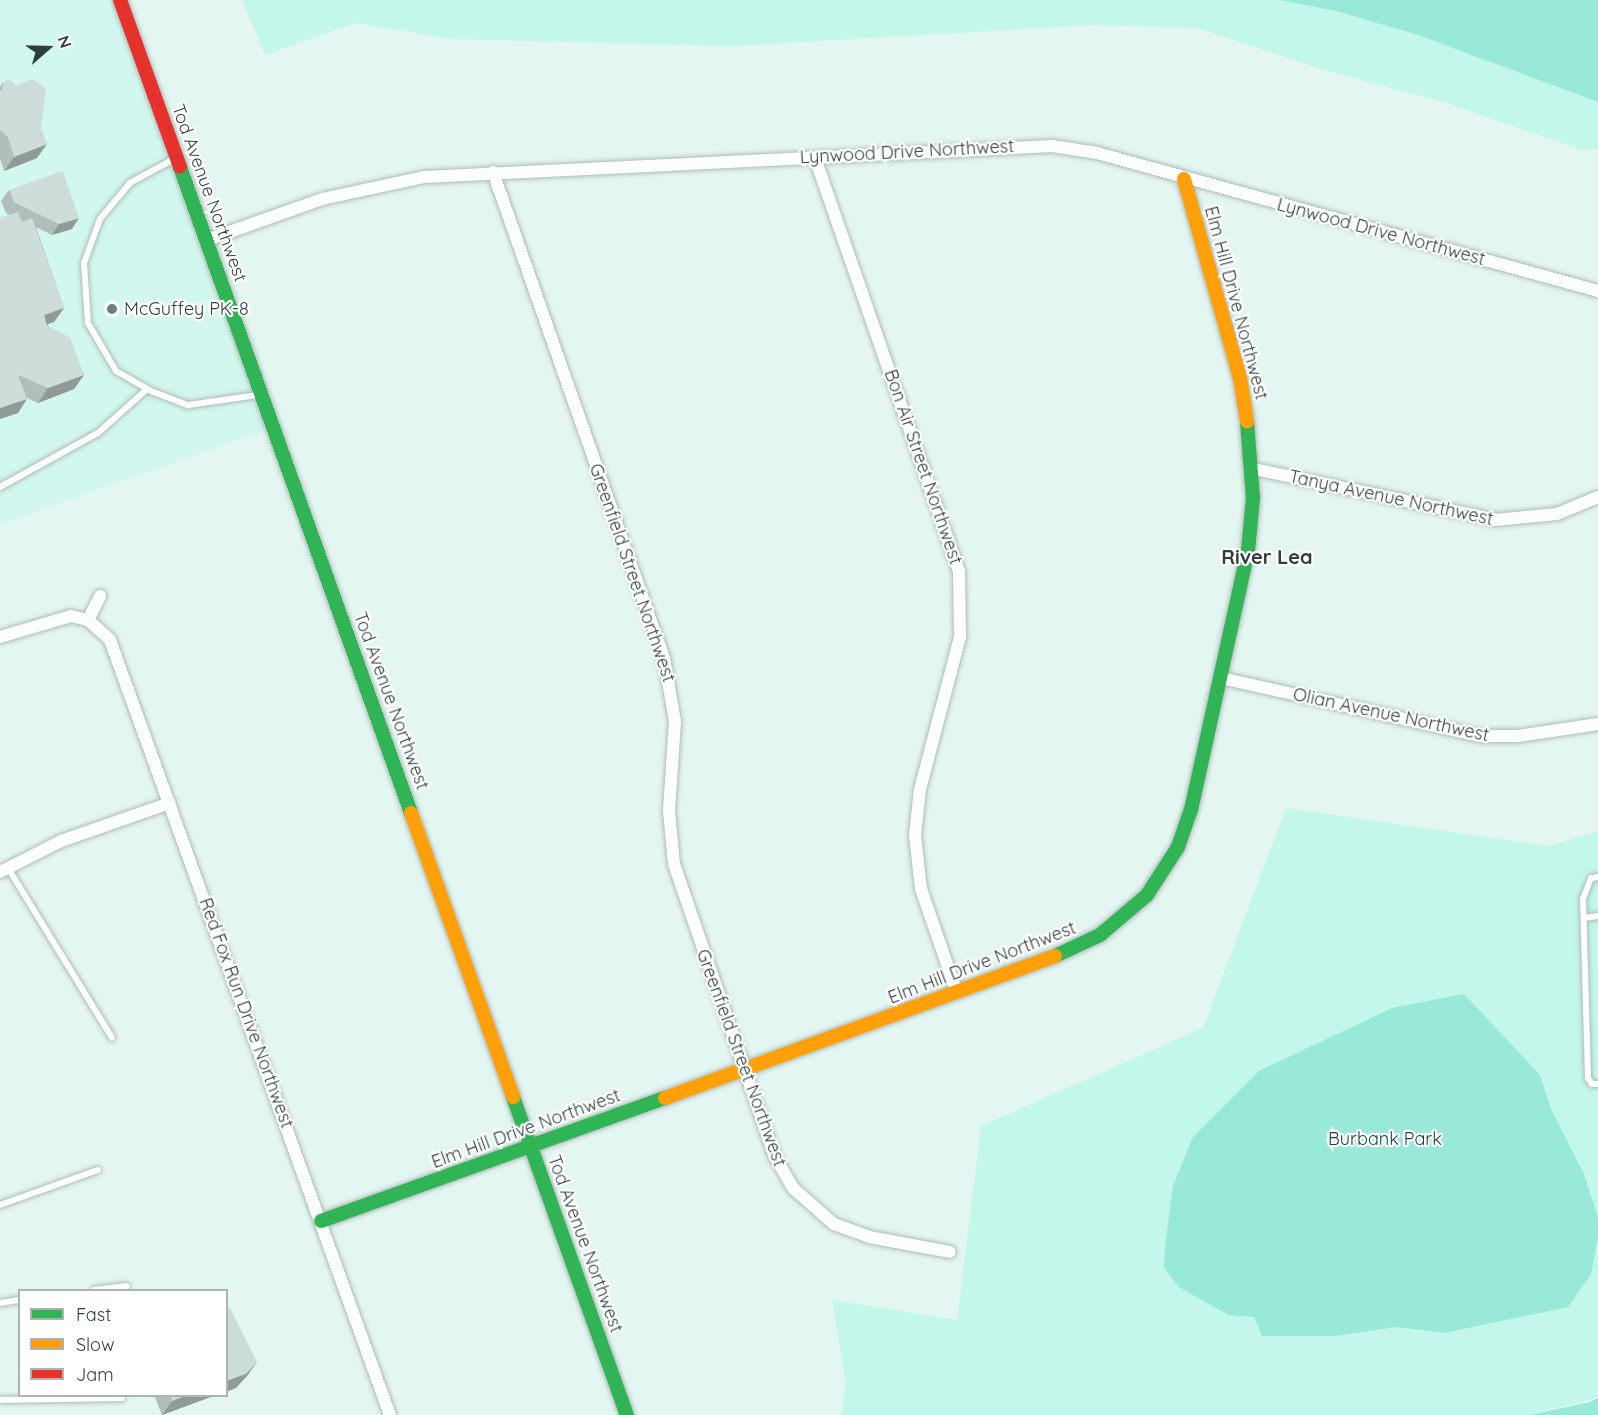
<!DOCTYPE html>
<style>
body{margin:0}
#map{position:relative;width:1598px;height:1415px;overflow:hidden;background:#e4f6f2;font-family:Quicksand,sans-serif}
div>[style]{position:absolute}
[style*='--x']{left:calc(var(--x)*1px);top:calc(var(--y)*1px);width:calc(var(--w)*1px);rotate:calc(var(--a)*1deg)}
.built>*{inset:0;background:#d2f7ee}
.green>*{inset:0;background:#c3f7eb}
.water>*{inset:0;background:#99e9d8}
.roads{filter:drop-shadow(0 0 2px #aebdb9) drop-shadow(0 0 2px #aebdb9)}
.lane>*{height:6px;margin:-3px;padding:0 3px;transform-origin:3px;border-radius:3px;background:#fbfefd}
.street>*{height:12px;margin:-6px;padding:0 6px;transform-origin:6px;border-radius:6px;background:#fbfefd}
.fast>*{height:14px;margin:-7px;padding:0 7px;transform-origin:7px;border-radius:7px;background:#30b455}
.slow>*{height:14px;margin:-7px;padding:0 7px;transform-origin:7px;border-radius:7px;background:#ff9f0a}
.jam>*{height:14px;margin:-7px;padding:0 7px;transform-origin:7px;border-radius:7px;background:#e5322d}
.wall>*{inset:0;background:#b1bebb}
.shaded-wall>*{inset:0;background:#909b98}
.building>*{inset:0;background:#ceddd9}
.dots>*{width:16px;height:16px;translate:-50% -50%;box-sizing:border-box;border:3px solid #fff;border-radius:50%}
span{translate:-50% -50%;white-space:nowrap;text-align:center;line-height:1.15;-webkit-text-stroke:4.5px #fff;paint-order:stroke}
.street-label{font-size:18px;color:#2f403c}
.poi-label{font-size:18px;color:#2f403c}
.left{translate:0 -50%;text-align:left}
.park-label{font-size:18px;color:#13443b}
.neighbourhood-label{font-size:20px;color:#2f403c;font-weight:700}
.legend{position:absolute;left:18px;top:1289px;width:210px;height:108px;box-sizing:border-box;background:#fff;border:2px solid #acb3b1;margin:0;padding:8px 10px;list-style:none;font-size:18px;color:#2f403c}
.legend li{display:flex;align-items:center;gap:12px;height:30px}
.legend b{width:30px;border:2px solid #acb3b1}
.north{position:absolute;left:18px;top:18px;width:60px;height:60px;-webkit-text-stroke:4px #fff;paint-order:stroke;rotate:70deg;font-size:16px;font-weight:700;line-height:24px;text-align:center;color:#2f403c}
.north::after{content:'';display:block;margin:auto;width:21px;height:27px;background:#2f403c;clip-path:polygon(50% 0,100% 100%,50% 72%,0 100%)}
</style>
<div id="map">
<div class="built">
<i style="clip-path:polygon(0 0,113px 0,267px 430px,0 524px)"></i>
</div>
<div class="green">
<i style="clip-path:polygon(242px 0,1280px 0,1336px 11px,1418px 35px,1598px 102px,1598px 149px,1581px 150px,1447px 103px,1327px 71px,1197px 28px,1094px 25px,732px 46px,451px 39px,356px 23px,265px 55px)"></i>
<i style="clip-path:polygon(1286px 808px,1549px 846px,1598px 831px,1598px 1398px,1529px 1415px,841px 1415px,846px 1386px,832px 1300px,957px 1320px,981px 1126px,1203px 1028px)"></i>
</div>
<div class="water">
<i style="clip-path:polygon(1280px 0,1598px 0,1598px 102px,1418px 35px,1336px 11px)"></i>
<i style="clip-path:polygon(1464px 994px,1540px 1075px,1551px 1109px,1584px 1174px,1598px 1217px,1598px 1237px,1591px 1274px,1568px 1307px,1444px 1333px,1397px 1327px,1336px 1336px,1262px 1336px,1254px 1317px,1228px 1315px,1179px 1287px,1164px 1268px,1165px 1246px,1173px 1186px,1193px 1137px,1259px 1071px,1392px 1008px)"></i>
<i style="clip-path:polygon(1598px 1398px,1598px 1415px,1529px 1415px,1590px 1402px)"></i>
</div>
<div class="roads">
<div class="lane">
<i style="--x:174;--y:159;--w:50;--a:151.4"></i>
<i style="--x:130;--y:183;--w:47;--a:129.8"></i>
<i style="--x:100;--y:219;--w:47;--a:110"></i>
<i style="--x:84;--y:263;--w:60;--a:86.2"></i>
<i style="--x:88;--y:323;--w:56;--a:59.7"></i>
<i style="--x:116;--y:371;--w:40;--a:29.7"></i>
<i style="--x:151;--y:391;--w:40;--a:21"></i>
<i style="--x:188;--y:405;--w:71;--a:-8.1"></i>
<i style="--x:0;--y:487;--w:112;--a:-28.9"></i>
<i style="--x:98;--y:433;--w:66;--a:-41.9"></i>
<i style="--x:8;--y:868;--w:199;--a:58.5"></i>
<i style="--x:1598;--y:877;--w:7;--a:172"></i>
<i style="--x:1591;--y:878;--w:22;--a:111"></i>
<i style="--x:1583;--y:899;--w:179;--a:88.4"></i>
<i style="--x:1588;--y:1078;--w:7;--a:56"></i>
<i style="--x:1592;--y:1084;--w:6;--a:0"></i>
<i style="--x:1584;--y:918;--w:14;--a:-8"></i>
<i style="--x:0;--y:1205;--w:104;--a:-19.7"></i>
<i style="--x:94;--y:1290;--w:33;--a:-7"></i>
<i style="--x:0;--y:1303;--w:20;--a:-9"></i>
<i style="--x:0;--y:1400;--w:122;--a:-0.9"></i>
</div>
<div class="street">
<i style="--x:815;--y:158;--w:437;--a:70.8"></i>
<i style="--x:959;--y:571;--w:66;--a:89.1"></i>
<i style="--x:960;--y:637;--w:157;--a:104.7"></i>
<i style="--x:920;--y:789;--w:46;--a:96.2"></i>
<i style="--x:915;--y:835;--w:54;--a:83.7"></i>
<i style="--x:921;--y:889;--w:110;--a:70.9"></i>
<i style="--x:493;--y:172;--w:515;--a:70.62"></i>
<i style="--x:664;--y:658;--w:65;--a:80.2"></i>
<i style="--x:675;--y:722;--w:89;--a:93.9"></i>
<i style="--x:669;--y:811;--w:53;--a:84.6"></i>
<i style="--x:674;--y:864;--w:308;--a:71"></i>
<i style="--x:774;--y:1155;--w:39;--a:60"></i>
<i style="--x:794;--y:1189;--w:53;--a:41.2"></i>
<i style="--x:834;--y:1224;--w:37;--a:20"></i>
<i style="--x:869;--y:1237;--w:82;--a:10.5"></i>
<i style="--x:207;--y:240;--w:122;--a:-19.6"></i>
<i style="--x:322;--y:199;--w:105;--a:-12.1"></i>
<i style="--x:425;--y:177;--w:628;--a:-2.83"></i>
<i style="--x:1052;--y:146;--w:46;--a:8.8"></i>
<i style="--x:1097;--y:153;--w:520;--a:15.4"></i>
<i style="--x:1254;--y:469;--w:246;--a:11.9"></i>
<i style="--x:1495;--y:520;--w:62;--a:-5.5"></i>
<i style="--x:1557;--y:514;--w:44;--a:-22.5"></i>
<i style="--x:88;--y:620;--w:27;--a:-63"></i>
<i style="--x:0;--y:637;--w:74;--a:-16.5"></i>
<i style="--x:71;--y:616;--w:17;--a:13"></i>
<i style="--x:88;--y:620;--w:30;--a:42"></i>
<i style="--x:110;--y:640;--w:824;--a:70.14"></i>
<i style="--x:1221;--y:678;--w:265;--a:12.6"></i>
<i style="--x:1480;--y:736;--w:38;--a:0"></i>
<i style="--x:1518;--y:736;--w:81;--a:-8.5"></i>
<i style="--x:0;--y:872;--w:68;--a:-26.9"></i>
<i style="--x:61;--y:841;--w:115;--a:-19.2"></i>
</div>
<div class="fast">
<i style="--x:180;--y:167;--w:686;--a:70.32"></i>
<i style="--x:1055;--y:956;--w:50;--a:-25"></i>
<i style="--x:1100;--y:935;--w:62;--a:-40.4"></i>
<i style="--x:1147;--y:895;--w:57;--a:-57.1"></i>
<i style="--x:1178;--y:847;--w:39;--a:-71"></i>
<i style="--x:1191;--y:810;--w:265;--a:-77.6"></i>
<i style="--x:1248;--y:551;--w:53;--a:-84.6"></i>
<i style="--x:1253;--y:498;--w:77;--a:-94.5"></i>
<i style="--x:513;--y:1097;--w:338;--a:70.3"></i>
<i style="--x:321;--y:1221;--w:365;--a:-19.7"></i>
</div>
<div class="slow">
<i style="--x:1184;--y:179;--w:207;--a:74.3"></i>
<i style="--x:1240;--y:378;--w:44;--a:80.8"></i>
<i style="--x:411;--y:813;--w:302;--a:70.2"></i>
<i style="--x:665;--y:1098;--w:415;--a:-20"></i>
</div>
<div class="jam">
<i style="--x:120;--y:0;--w:177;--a:70.2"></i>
</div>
</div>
<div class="wall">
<i style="clip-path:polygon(3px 82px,37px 158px,4px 171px,0 158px,0 87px)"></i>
<i style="clip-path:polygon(9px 190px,72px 229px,52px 235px,36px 227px,64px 308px,54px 322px,47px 324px,84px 375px,74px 389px,38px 403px,27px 398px,18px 413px,0 419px,0 218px,10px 215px,6px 213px,1px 201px)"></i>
<i style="clip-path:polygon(154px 1395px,216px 1395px,162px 1415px)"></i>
</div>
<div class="shaded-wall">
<i style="clip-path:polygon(47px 144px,37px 158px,4px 171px,14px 157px)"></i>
<i style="clip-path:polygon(79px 218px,72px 229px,52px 235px,59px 224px)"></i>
<i style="clip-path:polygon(64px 308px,54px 322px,34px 329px,44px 315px)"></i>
<i style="clip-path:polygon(84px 375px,74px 389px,38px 403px,48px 388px)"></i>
<i style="clip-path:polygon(27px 399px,18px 413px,0 419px,0 408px)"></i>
<i style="clip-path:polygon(257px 1362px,247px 1376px,236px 1388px,226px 1392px,226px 1381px)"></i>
<i style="clip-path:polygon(187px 1395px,216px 1395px,162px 1415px,172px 1401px)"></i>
</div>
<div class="building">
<i style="clip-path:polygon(33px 79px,46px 89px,41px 128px,47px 144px,14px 157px,8px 137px,0 130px,0 91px,2px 90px,3px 82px,10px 80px,16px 85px)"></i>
<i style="clip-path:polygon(63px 171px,79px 218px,59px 224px,14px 202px,9px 190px)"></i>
<i style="clip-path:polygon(18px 212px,22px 222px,32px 218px,64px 308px,44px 315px,47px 326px,70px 337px,84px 375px,48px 388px,18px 375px,27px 399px,0 408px,0 218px)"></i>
<i style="clip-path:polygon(230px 1308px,257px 1362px,246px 1374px,226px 1381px,226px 1309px)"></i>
<i style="clip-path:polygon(170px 1395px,187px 1395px,172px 1401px)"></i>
</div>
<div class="dots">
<i style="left:112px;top:309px;background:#6e807c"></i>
</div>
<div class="street-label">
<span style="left:907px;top:152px;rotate:-3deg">Lynwood Drive Northwest</span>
<span style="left:209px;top:193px;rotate:70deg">Tod Avenue Northwest</span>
<span style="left:1381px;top:232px;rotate:15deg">Lynwood Drive Northwest</span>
<span style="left:1236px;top:303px;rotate:75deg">Elm Hill Drive Northwest</span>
<span style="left:923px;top:467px;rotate:71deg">Bon Air Street Northwest</span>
<span style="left:1391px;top:498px;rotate:12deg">Tanya Avenue Northwest</span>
<span style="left:632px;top:573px;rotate:71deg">Greenfield Street Northwest</span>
<span style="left:391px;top:701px;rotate:70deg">Tod Avenue Northwest</span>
<span style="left:1391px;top:715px;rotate:12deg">Olian Avenue Northwest</span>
<span style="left:982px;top:963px;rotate:-21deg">Elm Hill Drive Northwest</span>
<span style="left:246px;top:1013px;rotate:70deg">Red Fox Run Drive Northwest</span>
<span style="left:741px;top:1058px;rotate:70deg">Greenfield Street Northwest</span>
<span style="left:526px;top:1129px;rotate:-20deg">Elm Hill Drive Northwest</span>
<span style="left:585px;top:1244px;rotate:70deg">Tod Avenue Northwest</span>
</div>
<div class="poi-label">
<span class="left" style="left:124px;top:309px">McGuffey PK-8</span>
</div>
<div class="park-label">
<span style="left:1385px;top:1139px">Burbank Park</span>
</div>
<div class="neighbourhood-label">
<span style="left:1267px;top:556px">River Lea</span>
</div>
<ul class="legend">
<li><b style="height:8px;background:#30b455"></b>Fast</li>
<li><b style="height:8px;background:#ff9f0a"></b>Slow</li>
<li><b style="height:8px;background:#e5322d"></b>Jam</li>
</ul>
<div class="north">N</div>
</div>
